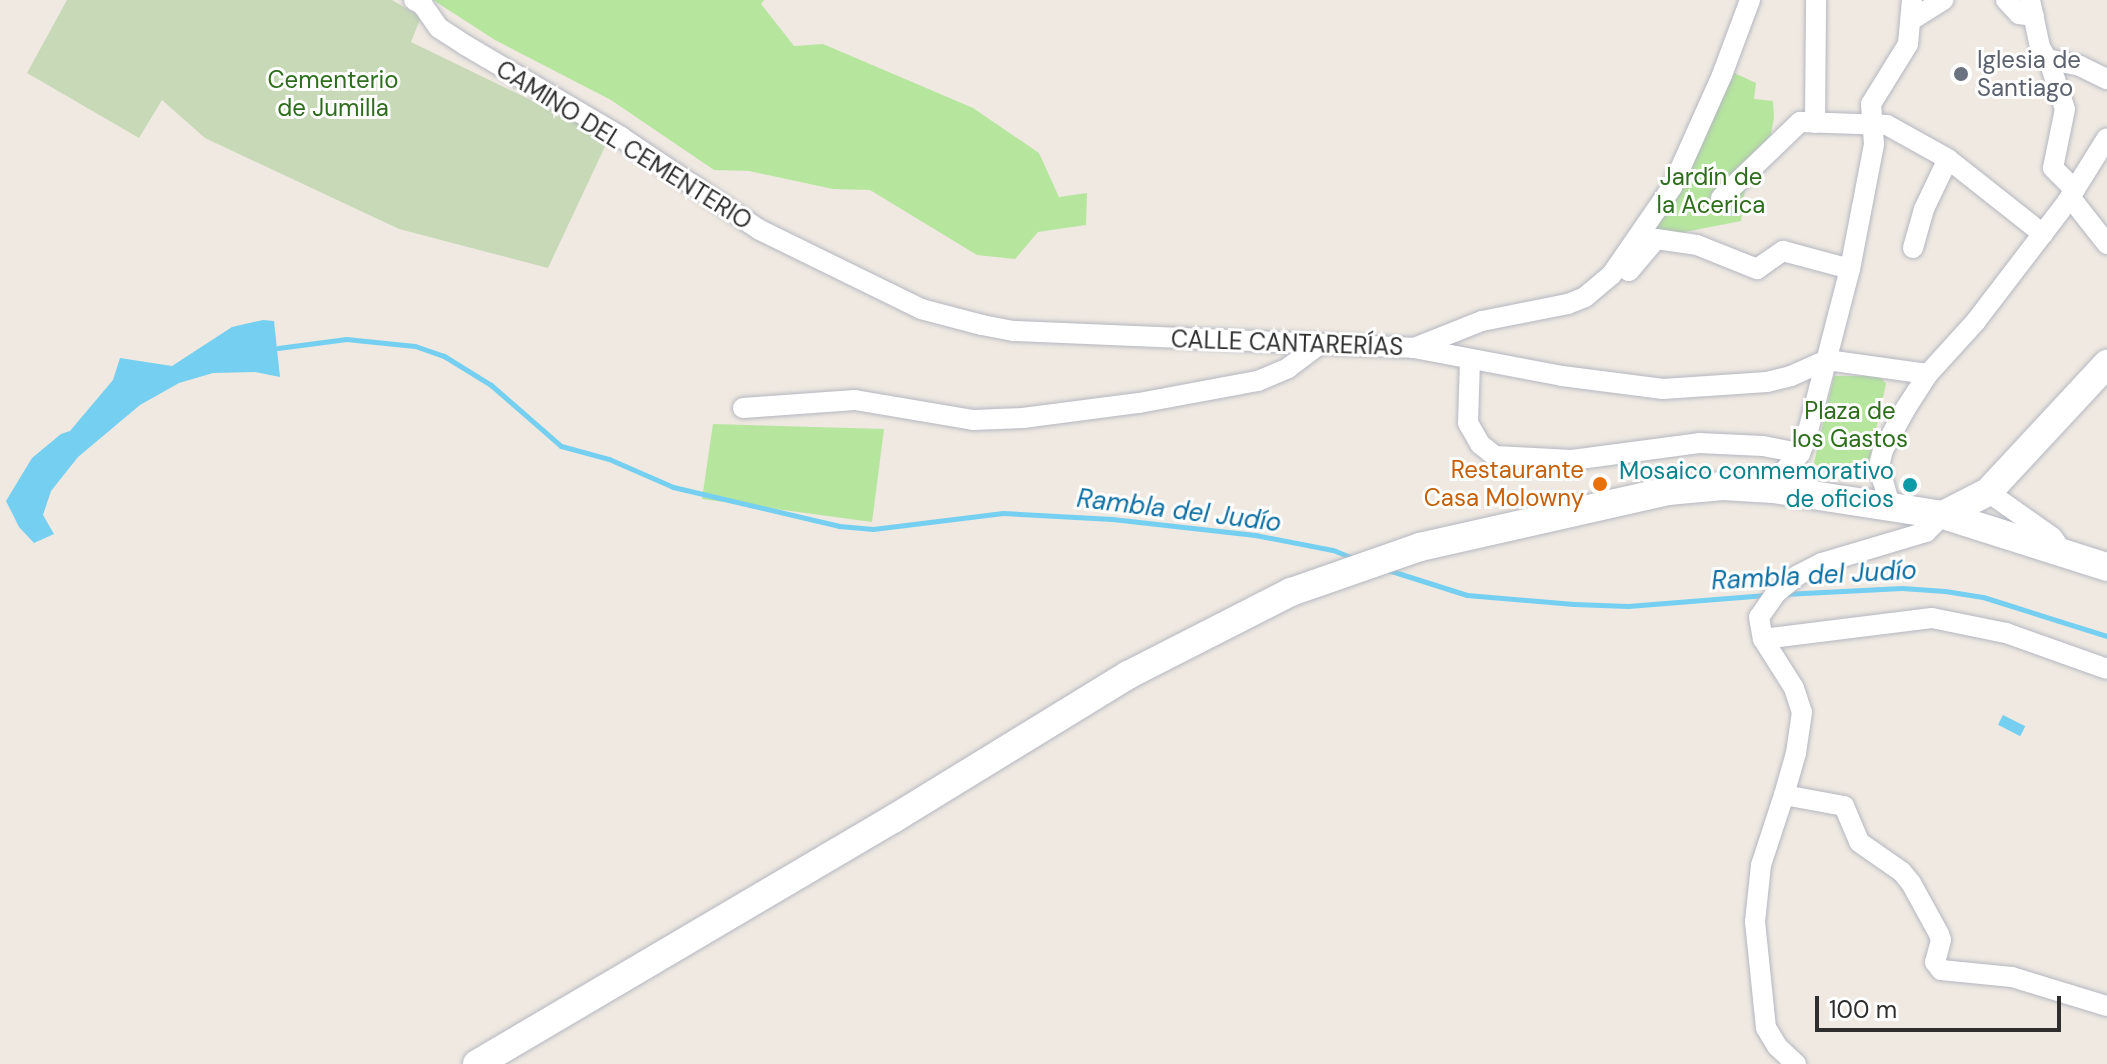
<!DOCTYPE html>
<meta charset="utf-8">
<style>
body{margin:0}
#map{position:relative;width:2107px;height:1064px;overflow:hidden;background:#efe9e1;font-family:"DM Sans",sans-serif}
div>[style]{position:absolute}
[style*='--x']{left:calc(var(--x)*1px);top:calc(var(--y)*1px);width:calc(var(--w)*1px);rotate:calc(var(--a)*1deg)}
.green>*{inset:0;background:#b6e59e}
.cemetery>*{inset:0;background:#c8d9b8}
.water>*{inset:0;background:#75cff0;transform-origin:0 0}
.stream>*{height:5px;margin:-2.5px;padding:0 2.5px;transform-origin:2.5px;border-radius:2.5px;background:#75cff0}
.roads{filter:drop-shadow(0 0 2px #b4b7c1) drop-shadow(0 0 2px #b4b7c1)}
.street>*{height:20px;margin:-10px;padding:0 10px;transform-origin:10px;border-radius:10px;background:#fff}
.secondary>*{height:28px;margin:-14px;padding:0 14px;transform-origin:14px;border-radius:14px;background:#fff}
.dots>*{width:22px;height:22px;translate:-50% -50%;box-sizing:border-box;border:4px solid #fff;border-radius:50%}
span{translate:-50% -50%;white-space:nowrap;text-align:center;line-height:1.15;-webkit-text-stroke:6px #fff;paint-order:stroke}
.worship-label{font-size:24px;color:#5b616d}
.left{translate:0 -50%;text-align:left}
.park-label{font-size:24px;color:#2c6e1b}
.street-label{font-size:24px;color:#2e2e2e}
.food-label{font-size:24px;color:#c56008}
.right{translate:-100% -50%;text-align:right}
.culture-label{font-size:24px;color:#0d838f}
.water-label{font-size:26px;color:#0d6fa3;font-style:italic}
.scale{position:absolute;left:1815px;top:996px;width:246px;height:36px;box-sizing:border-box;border:4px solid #2e2e2e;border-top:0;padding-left:10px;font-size:24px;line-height:28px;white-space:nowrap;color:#2e2e2e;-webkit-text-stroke:6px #fff;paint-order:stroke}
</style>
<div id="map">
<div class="green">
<i style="clip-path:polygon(433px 0,764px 0,761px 4px,794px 46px,823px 44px,973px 108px,1039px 153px,1059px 197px,1087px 193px,1086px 225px,1038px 232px,1015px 259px,977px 255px,870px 190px,833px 189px,749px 171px,714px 170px,611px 100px,495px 40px)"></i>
<i style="clip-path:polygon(1730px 71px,1756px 83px,1754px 99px,1773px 101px,1774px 118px,1770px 139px,1747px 173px,1741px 221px,1669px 235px,1653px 231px)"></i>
<i style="clip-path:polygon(1834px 376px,1880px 376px,1886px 384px,1868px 466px,1858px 475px,1820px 469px,1814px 463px)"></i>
<i style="clip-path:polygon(713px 424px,884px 429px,872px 522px,702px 499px)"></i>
</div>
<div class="cemetery">
<i style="clip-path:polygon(67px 0,392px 0,421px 17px,411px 42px,609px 138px,548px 268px,399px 229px,205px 138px,162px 100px,139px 138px,27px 73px)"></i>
</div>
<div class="water">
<i style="clip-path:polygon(263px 320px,274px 321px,280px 377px,255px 372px,213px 373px,179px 383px,140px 405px,78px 457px,51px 491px,43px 515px,54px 534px,34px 543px,19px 527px,6px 501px,32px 458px,61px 434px,70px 431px,113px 380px,120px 358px,172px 366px,232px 327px)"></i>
<i style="left:2003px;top:715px;width:25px;height:11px;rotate:27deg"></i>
</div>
<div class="stream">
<i style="--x:278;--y:348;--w:69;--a:-7.5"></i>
<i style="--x:346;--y:339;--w:69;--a:5.8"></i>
<i style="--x:415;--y:346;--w:31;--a:19"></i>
<i style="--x:444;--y:356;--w:55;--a:31.7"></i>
<i style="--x:491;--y:385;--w:93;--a:41.1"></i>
<i style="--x:561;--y:446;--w:50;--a:15.2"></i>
<i style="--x:609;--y:459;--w:70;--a:23.6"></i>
<i style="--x:673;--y:487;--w:171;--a:13.2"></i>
<i style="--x:839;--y:526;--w:34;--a:5"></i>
<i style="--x:873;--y:529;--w:131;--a:-7"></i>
<i style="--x:1003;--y:513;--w:109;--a:3.2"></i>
<i style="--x:1112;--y:519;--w:144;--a:6.4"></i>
<i style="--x:1255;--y:535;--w:79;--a:10.9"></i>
<i style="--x:1333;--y:550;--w:22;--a:22"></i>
<i style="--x:1385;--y:569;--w:86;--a:17.6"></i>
<i style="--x:1467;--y:595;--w:107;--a:4.8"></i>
<i style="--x:1574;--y:604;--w:54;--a:2.1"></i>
<i style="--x:1628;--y:606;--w:138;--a:-4.6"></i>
<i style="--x:1784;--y:594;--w:118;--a:-2.9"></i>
<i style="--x:1902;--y:588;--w:43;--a:4"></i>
<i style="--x:1945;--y:591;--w:38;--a:9"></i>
<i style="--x:1983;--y:597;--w:130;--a:17.5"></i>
</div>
<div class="roads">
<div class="street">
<i style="--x:414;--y:0;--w:9;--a:27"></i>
<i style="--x:422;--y:4;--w:29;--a:55"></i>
<i style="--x:439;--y:28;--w:31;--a:33"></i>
<i style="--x:465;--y:45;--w:181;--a:30.5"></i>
<i style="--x:621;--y:137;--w:167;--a:33.8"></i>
<i style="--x:760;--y:230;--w:179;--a:26.1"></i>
<i style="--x:921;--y:309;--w:63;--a:14.7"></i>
<i style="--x:982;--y:325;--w:33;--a:11"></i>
<i style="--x:1014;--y:331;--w:400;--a:2.4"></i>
<i style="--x:1414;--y:348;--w:151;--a:10.7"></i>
<i style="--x:1562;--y:376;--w:102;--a:7.3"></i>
<i style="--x:1663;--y:389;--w:104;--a:-3.9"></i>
<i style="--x:1767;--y:382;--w:25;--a:-14"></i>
<i style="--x:1791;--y:376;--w:39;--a:-24"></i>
<i style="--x:1827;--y:360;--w:102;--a:7.9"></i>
<i style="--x:2006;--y:0;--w:19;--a:47"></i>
<i style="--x:2019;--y:14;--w:15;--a:8"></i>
<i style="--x:2030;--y:0;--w:48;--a:78"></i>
<i style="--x:2040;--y:47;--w:20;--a:60"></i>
<i style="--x:2050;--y:64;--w:47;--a:71.6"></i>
<i style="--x:2065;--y:109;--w:60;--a:101.5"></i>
<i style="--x:2053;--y:168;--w:31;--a:45"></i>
<i style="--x:1913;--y:19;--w:36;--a:-32"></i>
<i style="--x:2047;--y:59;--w:34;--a:12"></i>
<i style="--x:2080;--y:66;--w:30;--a:26"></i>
<i style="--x:1815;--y:123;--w:123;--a:-89.5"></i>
<i style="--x:2070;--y:197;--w:60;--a:51.8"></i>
<i style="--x:1721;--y:198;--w:110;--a:-43.9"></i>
<i style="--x:1800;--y:122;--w:87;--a:2"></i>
<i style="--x:1887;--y:125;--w:70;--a:29.1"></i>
<i style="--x:1948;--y:159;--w:121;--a:38.3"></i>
<i style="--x:1913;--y:248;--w:41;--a:-74.2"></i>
<i style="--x:1924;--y:209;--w:55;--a:-64.4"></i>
<i style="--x:1624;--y:267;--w:6;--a:39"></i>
<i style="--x:1629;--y:271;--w:42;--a:-49.8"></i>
<i style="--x:1656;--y:239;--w:41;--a:8.3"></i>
<i style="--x:1697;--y:245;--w:65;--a:21.8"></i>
<i style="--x:1757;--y:269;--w:32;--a:-35"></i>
<i style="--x:1783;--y:251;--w:69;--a:15"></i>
<i style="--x:1414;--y:348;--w:73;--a:-21.7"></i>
<i style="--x:1482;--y:321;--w:88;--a:-11.2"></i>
<i style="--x:1568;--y:304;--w:18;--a:-22"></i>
<i style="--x:1585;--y:297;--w:35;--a:-40"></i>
<i style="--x:1612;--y:274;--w:106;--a:-55.4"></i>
<i style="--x:1672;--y:187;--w:123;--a:-65.9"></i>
<i style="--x:1722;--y:75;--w:80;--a:-69.5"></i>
<i style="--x:1470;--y:360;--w:63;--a:91.8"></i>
<i style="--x:1468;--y:423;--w:24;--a:60"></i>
<i style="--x:1480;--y:444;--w:19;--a:39"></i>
<i style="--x:1495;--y:456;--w:77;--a:3"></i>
<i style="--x:1572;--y:460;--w:128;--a:-7.6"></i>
<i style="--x:1699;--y:443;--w:64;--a:2.7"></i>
<i style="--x:1763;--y:446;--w:38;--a:11"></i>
<i style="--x:743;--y:408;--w:112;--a:-4.1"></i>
<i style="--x:855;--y:400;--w:120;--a:9.6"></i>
<i style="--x:973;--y:420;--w:50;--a:-2.3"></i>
<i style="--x:1023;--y:418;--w:117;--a:-7.4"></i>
<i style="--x:1139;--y:403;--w:121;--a:-10.5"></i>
<i style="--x:1258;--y:381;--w:33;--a:-23"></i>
<i style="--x:1288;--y:368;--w:40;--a:-37"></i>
<i style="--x:1773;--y:489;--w:9;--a:-72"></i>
<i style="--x:1776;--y:480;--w:36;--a:-48"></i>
<i style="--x:1800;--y:453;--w:15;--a:-67"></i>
<i style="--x:1806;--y:439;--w:176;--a:-75.5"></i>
<i style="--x:1850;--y:269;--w:127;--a:-79.1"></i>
<i style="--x:1874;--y:144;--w:40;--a:-94.3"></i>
<i style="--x:1871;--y:104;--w:70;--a:-58.3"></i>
<i style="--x:1908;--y:44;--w:44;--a:-84.8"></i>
<i style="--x:1988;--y:492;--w:78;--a:35.1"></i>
<i style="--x:2052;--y:537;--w:16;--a:55"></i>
<i style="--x:1890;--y:506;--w:41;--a:-105.4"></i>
<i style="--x:1879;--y:466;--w:16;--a:-76"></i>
<i style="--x:1883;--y:450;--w:48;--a:-61.3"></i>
<i style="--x:1906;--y:408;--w:40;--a:-57.1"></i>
<i style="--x:1928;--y:374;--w:72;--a:-47.8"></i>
<i style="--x:1976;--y:321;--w:150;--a:-52.6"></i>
<i style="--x:2067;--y:202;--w:75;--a:-58"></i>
<i style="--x:1943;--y:515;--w:24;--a:135"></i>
<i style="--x:1926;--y:532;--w:109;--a:163.4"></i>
<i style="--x:1822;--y:563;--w:28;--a:153"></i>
<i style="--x:1797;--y:576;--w:27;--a:141"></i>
<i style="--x:1776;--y:593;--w:29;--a:125"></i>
<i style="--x:1759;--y:617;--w:22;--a:80"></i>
<i style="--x:1763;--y:639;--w:170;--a:-7.1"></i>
<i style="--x:1932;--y:618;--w:76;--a:11.5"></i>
<i style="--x:2006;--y:633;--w:107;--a:19.6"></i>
<i style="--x:1763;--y:639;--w:58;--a:57.7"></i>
<i style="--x:1794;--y:688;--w:25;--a:72"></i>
<i style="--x:1802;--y:712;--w:41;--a:98.3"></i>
<i style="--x:1796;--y:753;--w:44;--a:105.9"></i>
<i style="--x:1796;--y:1064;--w:26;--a:-137"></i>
<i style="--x:1777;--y:1046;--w:21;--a:-121"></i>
<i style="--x:1766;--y:1028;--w:107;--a:-95.9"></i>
<i style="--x:1755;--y:922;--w:57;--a:-84"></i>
<i style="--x:1761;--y:865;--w:74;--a:-71.8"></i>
<i style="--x:1784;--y:795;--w:61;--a:10.4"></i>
<i style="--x:1844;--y:806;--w:39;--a:67"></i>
<i style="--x:1859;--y:842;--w:52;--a:34.9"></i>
<i style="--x:1902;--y:872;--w:14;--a:51"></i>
<i style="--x:1911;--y:883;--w:58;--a:61.2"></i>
<i style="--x:1939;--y:934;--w:6;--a:72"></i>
<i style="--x:1941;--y:940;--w:23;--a:105"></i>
<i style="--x:1935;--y:962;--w:10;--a:53"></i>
<i style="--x:1941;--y:970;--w:71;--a:5.6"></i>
<i style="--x:2012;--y:977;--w:99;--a:17"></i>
</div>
<div class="secondary">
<i style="--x:1943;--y:515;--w:51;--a:-27.1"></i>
<i style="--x:1988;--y:492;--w:175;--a:-47.1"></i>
<i style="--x:477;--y:1064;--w:483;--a:-30.5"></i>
<i style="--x:893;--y:819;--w:276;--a:-31.5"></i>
<i style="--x:1128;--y:675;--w:183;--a:-27"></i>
<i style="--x:1291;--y:592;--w:137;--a:-19.2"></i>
<i style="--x:1420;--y:547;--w:254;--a:-12.7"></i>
<i style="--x:1668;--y:491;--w:55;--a:-5.2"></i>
<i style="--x:1723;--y:486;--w:50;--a:3.4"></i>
<i style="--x:1773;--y:489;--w:172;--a:8.7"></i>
<i style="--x:1943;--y:515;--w:172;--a:17.6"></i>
</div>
</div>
<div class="dots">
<i style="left:1961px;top:74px;background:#6b7280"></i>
<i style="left:1600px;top:484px;background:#e8710a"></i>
<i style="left:1910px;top:485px;background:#0f9aa8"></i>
</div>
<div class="worship-label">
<span class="left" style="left:1977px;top:74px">Iglesia de<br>Santiago</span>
</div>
<div class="park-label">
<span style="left:333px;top:94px">Cementerio<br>de Jumilla</span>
<span style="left:1711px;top:191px">Jardín de<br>la Acerica</span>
<span style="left:1850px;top:425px">Plaza de<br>los Gastos</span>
</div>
<div class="street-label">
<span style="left:624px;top:145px;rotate:32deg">CAMINO DEL CEMENTERIO</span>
<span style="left:1287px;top:343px;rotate:2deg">CALLE CANTARERÍAS</span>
</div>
<div class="food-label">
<span class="right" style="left:1584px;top:484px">Restaurante<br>Casa Molowny</span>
</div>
<div class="culture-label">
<span class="right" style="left:1894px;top:485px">Mosaico conmemorativo<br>de oficios</span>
</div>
<div class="water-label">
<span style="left:1179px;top:511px;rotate:7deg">Rambla del Judío</span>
<span style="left:1814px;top:576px;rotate:-3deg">Rambla del Judío</span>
</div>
<div class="scale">100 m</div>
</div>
